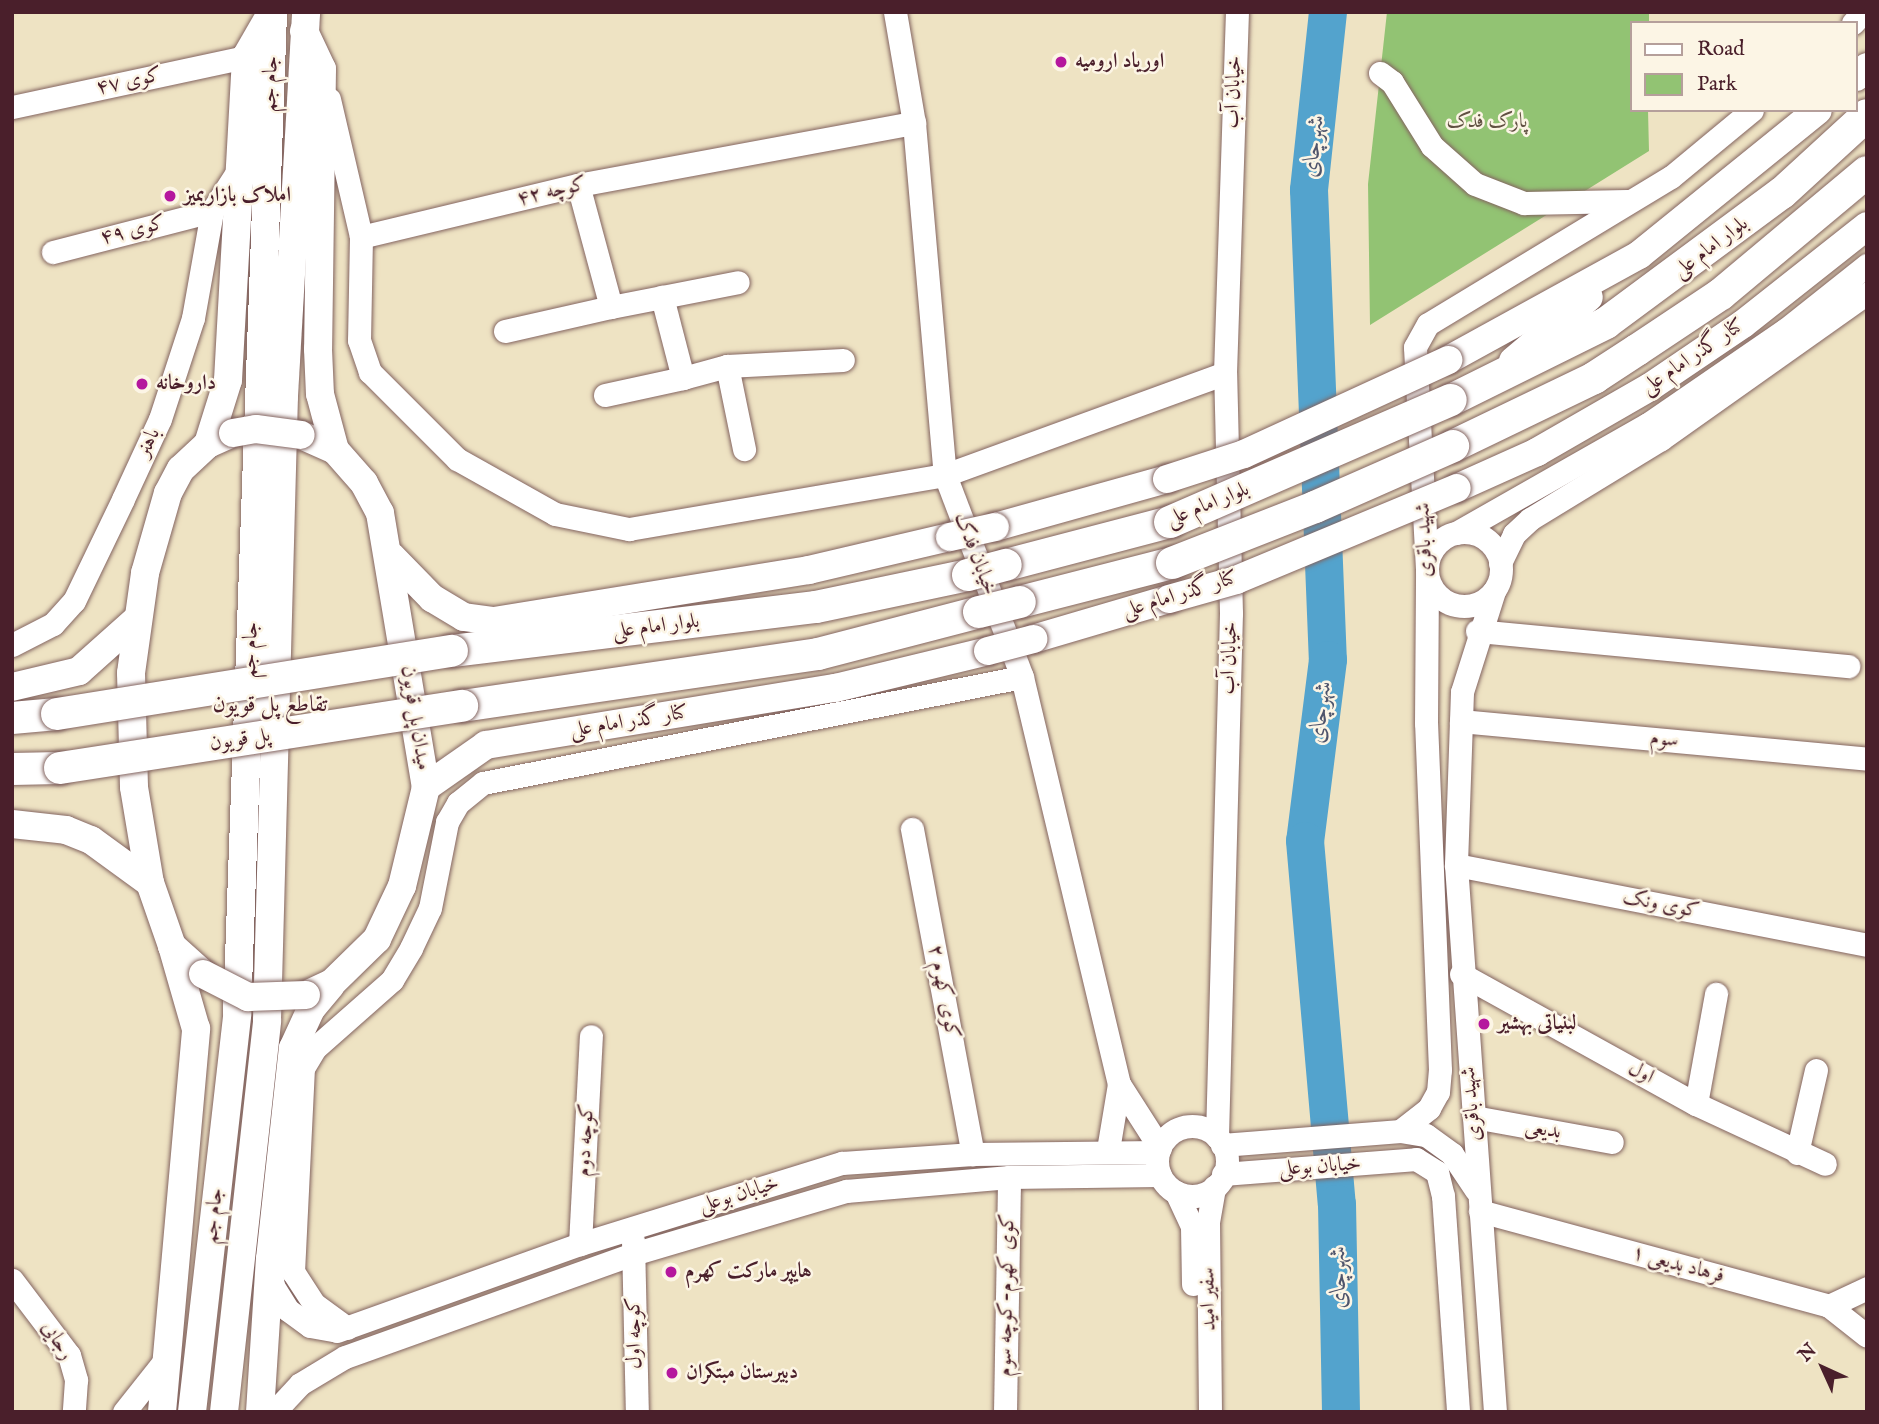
<!DOCTYPE html>
<meta charset="utf-8">
<style>
body{margin:0}
#map{position:relative;width:1879px;height:1424px;overflow:hidden;background:#eee3c3;font-family:"IM FELL English",Amiri,serif}
div>[style]{position:absolute}
[style*='--x']{left:calc(var(--x)*1px);top:calc(var(--y)*1px);width:calc(var(--w)*1px);rotate:calc(var(--a)*1deg)}
.green>*{inset:0;background:#92c373}
.river>*{height:38px;margin:-19px;padding:0 19px;transform-origin:19px;border-radius:19px;background:#53a3cd}
.roads{filter:drop-shadow(0 0 2px #836460) drop-shadow(0 0 2px #836460)}
.minor>*{height:23px;margin:-11.5px;padding:0 11.5px;transform-origin:11.5px;border-radius:11.5px;background:#fff}
.minor>.ring{margin:-11.5px;padding:0;box-sizing:content-box;background:none;border:23px solid #fff;border-radius:50%}
.major>*{height:28px;margin:-14px;padding:0 14px;transform-origin:14px;border-radius:14px;background:#fff}
.highway>*{height:32px;margin:-16px;padding:0 16px;transform-origin:16px;border-radius:16px;background:#fff}
.bridges{filter:drop-shadow(0 0 2px #836460) drop-shadow(0 0 2px #836460)}
.major-bridge>*{height:28px;margin:-14px;padding:0 14px;transform-origin:14px;border-radius:14px;background:#fff}
.highway-bridge>*{height:32px;margin:-16px;padding:0 16px;transform-origin:16px;border-radius:16px;background:#fff}
.dots>*{width:19px;height:19px;translate:-50% -50%;box-sizing:border-box;border:4px solid #fcf5e5;border-radius:50%}
span{translate:-50% -50%;white-space:nowrap;text-align:center;line-height:1.15;-webkit-text-stroke:5px #fcf5e5;paint-order:stroke}
.poi-label{font-size:21px;color:#4a1f2b;font-weight:700}
.left{translate:0 -50%;text-align:left}
.street-label{font-size:21px;color:#4a1f2b}
.park-label{font-size:21px;color:#605041}
.water-label{font-size:23px;color:#4e546c;font-style:italic}
.neighbourhood-label{font-size:23px;color:#4a1f2b}
.frame{position:absolute;inset:0;border:14px solid #4a1f2b;pointer-events:none}
.legend{position:absolute;left:1630px;top:21px;width:228px;height:91px;box-sizing:border-box;background:#fcf5e5;border:2px solid #b59f9b;margin:0;padding:9px 12px;list-style:none;font-size:21px;color:#4a1f2b}
.legend li{display:flex;align-items:center;gap:14px;height:35px}
.legend b{width:35px;border:2px solid #b59f9b}
.north{position:absolute;left:1788px;top:1333px;width:70px;height:70px;-webkit-text-stroke:5px #fcf5e5;paint-order:stroke;rotate:315deg;font-size:19px;font-weight:700;line-height:28px;text-align:center;color:#4a1f2b}
.north::after{content:'';display:block;margin:auto;width:24px;height:32px;background:#4a1f2b;clip-path:polygon(50% 0,100% 100%,50% 72%,0 100%)}
</style>
<div id="map">
<div class="green">
<i style="clip-path:polygon(1387px 12px,1649px 12px,1649px 23px,1632px 23px,1632px 110px,1648px 110px,1649px 151px,1370px 325px,1368px 184px)"></i>
</div>
<div class="river">
<i style="--x:1328;--y:12;--w:179;--a:96.1"></i>
<i style="--x:1309;--y:190;--w:470;--a:87.7"></i>
<i style="--x:1328;--y:660;--w:182;--a:97.2"></i>
<i style="--x:1305;--y:841;--w:364;--a:85"></i>
<i style="--x:1337;--y:1204;--w:208;--a:88.9"></i>
</div>
<div class="roads">
<div class="minor">
<i style="--x:895;--y:12;--w:113;--a:80.3"></i>
<i style="--x:914;--y:123;--w:353;--a:85"></i>
<i style="--x:945;--y:475;--w:216;--a:69.1"></i>
<i style="--x:1022;--y:677;--w:418;--a:76.6"></i>
<i style="--x:1119;--y:1084;--w:67;--a:99.5"></i>
<i style="--x:1853;--y:23;--w:15;--a:-48"></i>
<i style="--x:1380;--y:73;--w:15;--a:37"></i>
<i style="--x:1392;--y:82;--w:75;--a:58"></i>
<i style="--x:1432;--y:146;--w:57;--a:41.5"></i>
<i style="--x:1475;--y:184;--w:53;--a:21.2"></i>
<i style="--x:1524;--y:203;--w:104;--a:-1.1"></i>
<i style="--x:329;--y:99;--w:142;--a:76.9"></i>
<i style="--x:361;--y:237;--w:103;--a:91.1"></i>
<i style="--x:359;--y:340;--w:34;--a:71"></i>
<i style="--x:370;--y:372;--w:123;--a:45"></i>
<i style="--x:457;--y:459;--w:112;--a:29.3"></i>
<i style="--x:555;--y:514;--w:76;--a:11.5"></i>
<i style="--x:629;--y:529;--w:321;--a:-9.7"></i>
<i style="--x:945;--y:475;--w:298;--a:-20"></i>
<i style="--x:12;--y:107;--w:239;--a:-12.1"></i>
<i style="--x:361;--y:237;--w:223;--a:-13.5"></i>
<i style="--x:578;--y:185;--w:342;--a:-10.5"></i>
<i style="--x:53;--y:252;--w:164;--a:-14.5"></i>
<i style="--x:611;--y:307;--w:129;--a:-11.1"></i>
<i style="--x:505;--y:331;--w:109;--a:-12.8"></i>
<i style="--x:611;--y:307;--w:126;--a:-105.1"></i>
<i style="--x:727;--y:366;--w:116;--a:-3"></i>
<i style="--x:683;--y:378;--w:46;--a:-15.3"></i>
<i style="--x:727;--y:366;--w:85;--a:78.4"></i>
<i style="--x:605;--y:395;--w:80;--a:-12.3"></i>
<i style="--x:683;--y:378;--w:84;--a:-104.5"></i>
<i class="ring" style="left:1427px;top:532px;width:51px;height:51px"></i>
<i style="--x:1456;--y:533;--w:221;--a:-29.6"></i>
<i style="--x:1648;--y:424;--w:166;--a:-34.5"></i>
<i style="--x:1785;--y:330;--w:105;--a:-38.4"></i>
<i style="--x:1500;--y:563;--w:32;--a:-64"></i>
<i style="--x:1514;--y:534;--w:22;--a:-43"></i>
<i style="--x:1530;--y:519;--w:153;--a:-31.4"></i>
<i style="--x:1661;--y:439;--w:252;--a:-35.3"></i>
<i style="--x:1494;--y:591;--w:106;--a:107.6"></i>
<i style="--x:1462;--y:692;--w:173;--a:92"></i>
<i style="--x:1456;--y:865;--w:548;--a:85.92"></i>
<i style="--x:1477;--y:631;--w:373;--a:5.4"></i>
<i style="--x:12;--y:645;--w:46;--a:-27.1"></i>
<i style="--x:53;--y:624;--w:31;--a:-48"></i>
<i style="--x:74;--y:601;--w:113;--a:-64.3"></i>
<i style="--x:123;--y:499;--w:88;--a:-65.2"></i>
<i style="--x:160;--y:419;--w:106;--a:-71.9"></i>
<i style="--x:193;--y:318;--w:109;--a:-79.9"></i>
<i style="--x:212;--y:211;--w:54;--a:-57.2"></i>
<i style="--x:1461;--y:721;--w:408;--a:5.3"></i>
<i style="--x:912;--y:829;--w:331;--a:79.4"></i>
<i style="--x:1456;--y:865;--w:419;--a:11"></i>
<i style="--x:1461;--y:974;--w:269;--a:29"></i>
<i style="--x:1696;--y:1104;--w:142;--a:24.9"></i>
<i style="--x:1119;--y:1084;--w:76;--a:57.4"></i>
<i style="--x:1696;--y:1104;--w:112;--a:-79.7"></i>
<i style="--x:1474;--y:1117;--w:140;--a:10.3"></i>
<i class="ring" style="left:1157px;top:1126px;width:47px;height:47px"></i>
<i style="--x:1400;--y:1131;--w:37;--a:-38"></i>
<i style="--x:1429;--y:1108;--w:18;--a:-61"></i>
<i style="--x:1438;--y:1092;--w:22;--a:-85"></i>
<i style="--x:1440;--y:1070;--w:347;--a:-92.3"></i>
<i style="--x:1426;--y:723;--w:154;--a:-89.6"></i>
<i style="--x:1427;--y:569;--w:222;--a:-93.1"></i>
<i style="--x:1415;--y:347;--w:26;--a:-61"></i>
<i style="--x:1428;--y:324;--w:284;--a:-31.2"></i>
<i style="--x:1671;--y:177;--w:105;--a:-39.6"></i>
<i style="--x:1217;--y:1137;--w:524;--a:-88.47"></i>
<i style="--x:1231;--y:613;--w:240;--a:-91.4"></i>
<i style="--x:1225;--y:373;--w:361;--a:-88.1"></i>
<i style="--x:1222;--y:1145;--w:179;--a:-4.5"></i>
<i style="--x:1400;--y:1131;--w:26;--a:9"></i>
<i style="--x:1426;--y:1135;--w:32;--a:36"></i>
<i style="--x:1452;--y:1154;--w:43;--a:56.3"></i>
<i style="--x:1797;--y:1153;--w:85;--a:-77.1"></i>
<i style="--x:1223;--y:1174;--w:194;--a:-4.4"></i>
<i style="--x:1416;--y:1159;--w:25;--a:32"></i>
<i style="--x:1437;--y:1172;--w:25;--a:76"></i>
<i style="--x:1443;--y:1196;--w:217;--a:86"></i>
<i style="--x:1176;--y:1192;--w:38;--a:65"></i>
<i style="--x:1192;--y:1227;--w:57;--a:89"></i>
<i style="--x:1480;--y:1211;--w:362;--a:15.2"></i>
<i style="--x:1829;--y:1306;--w:48;--a:38.3"></i>
<i style="--x:633;--y:1241;--w:171;--a:88.7"></i>
<i style="--x:580;--y:1244;--w:208;--a:-87"></i>
<i style="--x:271;--y:1273;--w:13;--a:81"></i>
<i style="--x:273;--y:1286;--w:28;--a:58"></i>
<i style="--x:288;--y:1310;--w:27;--a:36"></i>
<i style="--x:310;--y:1326;--w:27;--a:10"></i>
<i style="--x:337;--y:1331;--w:258;--a:-19.7"></i>
<i style="--x:580;--y:1244;--w:274;--a:-17.2"></i>
<i style="--x:842;--y:1163;--w:131;--a:-3.9"></i>
<i style="--x:973;--y:1154;--w:185;--a:-0.6"></i>
<i style="--x:12;--y:1280;--w:94;--a:52.8"></i>
<i style="--x:69;--y:1355;--w:26;--a:74"></i>
<i style="--x:76;--y:1380;--w:32;--a:94"></i>
<i style="--x:1829;--y:1306;--w:42;--a:-25.3"></i>
<i style="--x:347;--y:1328;--w:41;--a:-144"></i>
<i style="--x:314;--y:1304;--w:38;--a:-123"></i>
<i style="--x:293;--y:1272;--w:204;--a:-87.2"></i>
<i style="--x:303;--y:1068;--w:23;--a:-59"></i>
<i style="--x:315;--y:1048;--w:103;--a:-41.4"></i>
<i style="--x:392;--y:980;--w:37;--a:-59"></i>
<i style="--x:411;--y:948;--w:44;--a:-64.6"></i>
<i style="--x:430;--y:908;--w:88;--a:-78.8"></i>
<i style="--x:447;--y:822;--w:22;--a:-60"></i>
<i style="--x:458;--y:803;--w:32;--a:-39"></i>
<i style="--x:483;--y:783;--w:549;--a:-11.13"></i>
<i style="--x:124;--y:1412;--w:68;--a:-51.6"></i>
<i style="--x:274;--y:1412;--w:38;--a:-47"></i>
<i style="--x:300;--y:1384;--w:52;--a:-31"></i>
<i style="--x:345;--y:1357;--w:306;--a:-19.7"></i>
<i style="--x:633;--y:1254;--w:222;--a:-16.5"></i>
<i style="--x:846;--y:1191;--w:164;--a:-4.9"></i>
<i style="--x:1009;--y:1177;--w:151;--a:-0.8"></i>
<i style="--x:1005;--y:1412;--w:235;--a:-89"></i>
<i style="--x:1210;--y:1412;--w:190;--a:-90.6"></i>
<i style="--x:1208;--y:1222;--w:36;--a:-80"></i>
</div>
<div class="major">
<i style="--x:304;--y:31;--w:42;--a:64.7"></i>
<i style="--x:322;--y:69;--w:280;--a:90.8"></i>
<i style="--x:318;--y:349;--w:45;--a:87.5"></i>
<i style="--x:320;--y:394;--w:58;--a:75"></i>
<i style="--x:1856;--y:77;--w:15;--a:-42"></i>
<i style="--x:1448;--y:360;--w:218;--a:-28.8"></i>
<i style="--x:1639;--y:255;--w:230;--a:-39"></i>
<i style="--x:1513;--y:361;--w:99;--a:-40.1"></i>
<i style="--x:301;--y:435;--w:37;--a:24"></i>
<i style="--x:335;--y:450;--w:44;--a:48.7"></i>
<i style="--x:364;--y:483;--w:34;--a:62"></i>
<i style="--x:380;--y:513;--w:278;--a:80.5"></i>
<i style="--x:426;--y:787;--w:102;--a:103.6"></i>
<i style="--x:402;--y:886;--w:59;--a:115.3"></i>
<i style="--x:377;--y:939;--w:63;--a:135.6"></i>
<i style="--x:332;--y:983;--w:29;--a:155"></i>
<i style="--x:208;--y:444;--w:67;--a:-72.6"></i>
<i style="--x:228;--y:380;--w:324;--a:-86.8"></i>
<i style="--x:246;--y:57;--w:52;--a:-60"></i>
<i style="--x:1457;--y:488;--w:88;--a:-24.2"></i>
<i style="--x:1537;--y:452;--w:130;--a:-29.9"></i>
<i style="--x:1650;--y:387;--w:112;--a:-34.1"></i>
<i style="--x:1743;--y:324;--w:158;--a:-38.3"></i>
<i style="--x:995;--y:527;--w:179;--a:-15.6"></i>
<i style="--x:391;--y:556;--w:59;--a:45.7"></i>
<i style="--x:432;--y:598;--w:37;--a:31"></i>
<i style="--x:464;--y:617;--w:30;--a:8"></i>
<i style="--x:494;--y:621;--w:319;--a:-9.2"></i>
<i style="--x:809;--y:570;--w:145;--a:-13.2"></i>
<i style="--x:1033;--y:639;--w:142;--a:-16.4"></i>
<i style="--x:12;--y:687;--w:69;--a:-13.4"></i>
<i style="--x:79;--y:671;--w:76;--a:-41.8"></i>
<i style="--x:426;--y:787;--w:73;--a:-35"></i>
<i style="--x:486;--y:745;--w:354;--a:-9.3"></i>
<i style="--x:835;--y:688;--w:157;--a:-13.6"></i>
<i style="--x:12;--y:824;--w:54;--a:6.3"></i>
<i style="--x:66;--y:830;--w:27;--a:22"></i>
<i style="--x:91;--y:840;--w:73;--a:36.1"></i>
<i style="--x:203;--y:974;--w:42;--a:-137.9"></i>
<i style="--x:172;--y:946;--w:67;--a:-109.2"></i>
<i style="--x:150;--y:883;--w:97;--a:-99.5"></i>
<i style="--x:134;--y:787;--w:114;--a:-91.5"></i>
<i style="--x:131;--y:673;--w:101;--a:-82"></i>
<i style="--x:145;--y:573;--w:83;--a:-74"></i>
<i style="--x:168;--y:493;--w:27;--a:-62"></i>
<i style="--x:181;--y:469;--w:37;--a:-43"></i>
<i style="--x:208;--y:444;--w:27;--a:-24"></i>
<i style="--x:162;--y:1412;--w:385;--a:-84.9"></i>
<i style="--x:196;--y:1029;--w:86;--a:-106.1"></i>
<i style="--x:192;--y:1412;--w:401;--a:-83.5"></i>
<i style="--x:237;--y:1014;--w:1003;--a:-87.94"></i>
<i style="--x:224;--y:1412;--w:394;--a:-83.7"></i>
<i style="--x:267;--y:1020;--w:624;--a:-88.44"></i>
<i style="--x:284;--y:396;--w:385;--a:-86.7"></i>
<i style="--x:260;--y:1412;--w:153;--a:-86.3"></i>
<i style="--x:270;--y:1259;--w:212;--a:-83.8"></i>
<i style="--x:293;--y:1048;--w:43;--a:-65.2"></i>
<i style="--x:311;--y:1009;--w:30;--a:-50"></i>
</div>
<div class="highway">
<i style="--x:1451;--y:400;--w:173;--a:-26.4"></i>
<i style="--x:1606;--y:323;--w:219;--a:-36.5"></i>
<i style="--x:1782;--y:193;--w:115;--a:-42.5"></i>
<i style="--x:1453;--y:446;--w:157;--a:-25.7"></i>
<i style="--x:1594;--y:378;--w:51;--a:-33.1"></i>
<i style="--x:1637;--y:350;--w:101;--a:-33.7"></i>
<i style="--x:1721;--y:294;--w:190;--a:-39.9"></i>
<i style="--x:1006;--y:565;--w:170;--a:-14.7"></i>
<i style="--x:1020;--y:602;--w:157;--a:-14.4"></i>
<i style="--x:452;--y:651;--w:367;--a:-6.9"></i>
<i style="--x:816;--y:607;--w:155;--a:-11.9"></i>
<i style="--x:462;--y:706;--w:360;--a:-8.3"></i>
<i style="--x:818;--y:654;--w:166;--a:-14.6"></i>
<i style="--x:12;--y:718;--w:45;--a:-5.1"></i>
<i style="--x:12;--y:769;--w:48;--a:-1.2"></i>
</div>
</div>
<div class="bridges">
<div class="major-bridge">
<i style="--x:233;--y:433;--w:23;--a:-10"></i>
<i style="--x:256;--y:429;--w:45;--a:7.6"></i>
<i style="--x:1167;--y:479;--w:81;--a:-18"></i>
<i style="--x:1244;--y:454;--w:225;--a:-24.7"></i>
<i style="--x:950;--y:537;--w:46;--a:-12.5"></i>
<i style="--x:1169;--y:599;--w:70;--a:-15.8"></i>
<i style="--x:1236;--y:580;--w:239;--a:-22.6"></i>
<i style="--x:988;--y:651;--w:47;--a:-14.9"></i>
<i style="--x:203;--y:974;--w:51;--a:27.1"></i>
<i style="--x:248;--y:997;--w:58;--a:-2"></i>
</div>
<div class="highway-bridge">
<i style="--x:1170;--y:522;--w:306;--a:-23.5"></i>
<i style="--x:1172;--y:563;--w:154;--a:-21.4"></i>
<i style="--x:1315;--y:507;--w:151;--a:-23.8"></i>
<i style="--x:968;--y:575;--w:39;--a:-15"></i>
<i style="--x:979;--y:612;--w:42;--a:-13.7"></i>
<i style="--x:57;--y:714;--w:400;--a:-9.1"></i>
<i style="--x:60;--y:768;--w:407;--a:-8.8"></i>
</div>
</div>
<div class="dots">
<i style="left:1061px;top:62px;background:#b5179e"></i>
<i style="left:170px;top:196px;background:#b5179e"></i>
<i style="left:142px;top:384px;background:#b5179e"></i>
<i style="left:1484px;top:1024px;background:#b5179e"></i>
<i style="left:671px;top:1272px;background:#b5179e"></i>
<i style="left:672px;top:1373px;background:#b5179e"></i>
</div>
<div class="poi-label">
<span class="left" style="left:1075px;top:62px">اوریاد ارومیه</span>
<span class="left" style="left:184px;top:196px">املاک بازاریمیز</span>
<span class="left" style="left:156px;top:384px">داروخانه</span>
<span class="left" style="left:1498px;top:1024px">لبنیاتی بهشیر</span>
<span class="left" style="left:685px;top:1272px">هایپر مارکت کهرم</span>
<span class="left" style="left:686px;top:1373px">دبیرستان مبتکران</span>
</div>
<div class="street-label">
<span style="left:129px;top:82px;rotate:-12deg">کوی ۴۷</span>
<span style="left:271px;top:84px;rotate:-88deg">جام جم</span>
<span style="left:1234px;top:92px;rotate:-88deg">خیابان آب</span>
<span style="left:552px;top:192px;rotate:-13deg">کوچه ۴۲</span>
<span style="left:133px;top:231px;rotate:-14deg">کوی ۴۹</span>
<span style="left:1711px;top:248px;rotate:-37deg">بلوار امام علی</span>
<span style="left:1693px;top:357px;rotate:-34deg">کنار گذر امام علی</span>
<span style="left:149px;top:443px;rotate:-65deg">باهنر</span>
<span style="left:1208px;top:505px;rotate:-22deg">بلوار امام علی</span>
<span style="left:1425px;top:540px;rotate:-92deg">شهید باقری</span>
<span style="left:975px;top:554px;rotate:69deg">خیابان فدک</span>
<span style="left:1180px;top:595px;rotate:-17deg">کنار گذر امام علی</span>
<span style="left:656px;top:627px;rotate:-7deg">بلوار امام علی</span>
<span style="left:251px;top:650px;rotate:-88deg">جام جم</span>
<span style="left:1230px;top:658px;rotate:-88deg">خیابان آب</span>
<span style="left:415px;top:718px;rotate:81deg">میدان پل قویون</span>
<span style="left:629px;top:722px;rotate:-9deg">کنار گذر امام علی</span>
<span style="left:240px;top:740px;rotate:-9deg">پل قویون</span>
<span style="left:1664px;top:740px;rotate:5deg">سوم</span>
<span style="left:1661px;top:905px;rotate:11deg">کوی ونک</span>
<span style="left:943px;top:992px;rotate:79deg">کوی کهرم ۲</span>
<span style="left:1641px;top:1073px;rotate:29deg">اول</span>
<span style="left:1472px;top:1104px;rotate:-95deg">شهید باقری</span>
<span style="left:1543px;top:1130px;rotate:10deg">بدیعی</span>
<span style="left:586px;top:1140px;rotate:-87deg">کوچه دوم</span>
<span style="left:1320px;top:1167px;rotate:-4deg">خیابان بوعلی</span>
<span style="left:739px;top:1195px;rotate:-17deg">خیابان بوعلی</span>
<span style="left:214px;top:1216px;rotate:-84deg">جام جم</span>
<span style="left:1678px;top:1265px;rotate:15deg">فرهاد بدیعی ۱</span>
<span style="left:1007px;top:1295px;rotate:-89deg">کوی کهرم-کوچه سوم</span>
<span style="left:1209px;top:1299px;rotate:-91deg">سفیر امید</span>
<span style="left:635px;top:1333px;rotate:-91deg">کوچه اول</span>
<span style="left:57px;top:1341px;rotate:59deg">رجایی</span>
</div>
<div class="park-label">
<span style="left:1487px;top:122px">پارک فدک</span>
</div>
<div class="water-label">
<span style="left:1314px;top:146px;rotate:-84deg">شهرچای</span>
<span style="left:1321px;top:712px;rotate:-83deg">شهرچای</span>
<span style="left:1339px;top:1277px;rotate:-91deg">شهرچای</span>
</div>
<div class="neighbourhood-label">
<span style="left:270px;top:705px">تقاطع پل قویون</span>
</div>
<div class="frame"></div>
<ul class="legend">
<li><b style="height:9px;background:#fff"></b>Road</li>
<li><b style="height:19px;background:#92c373"></b>Park</li>
</ul>
<div class="north">N</div>
</div>
